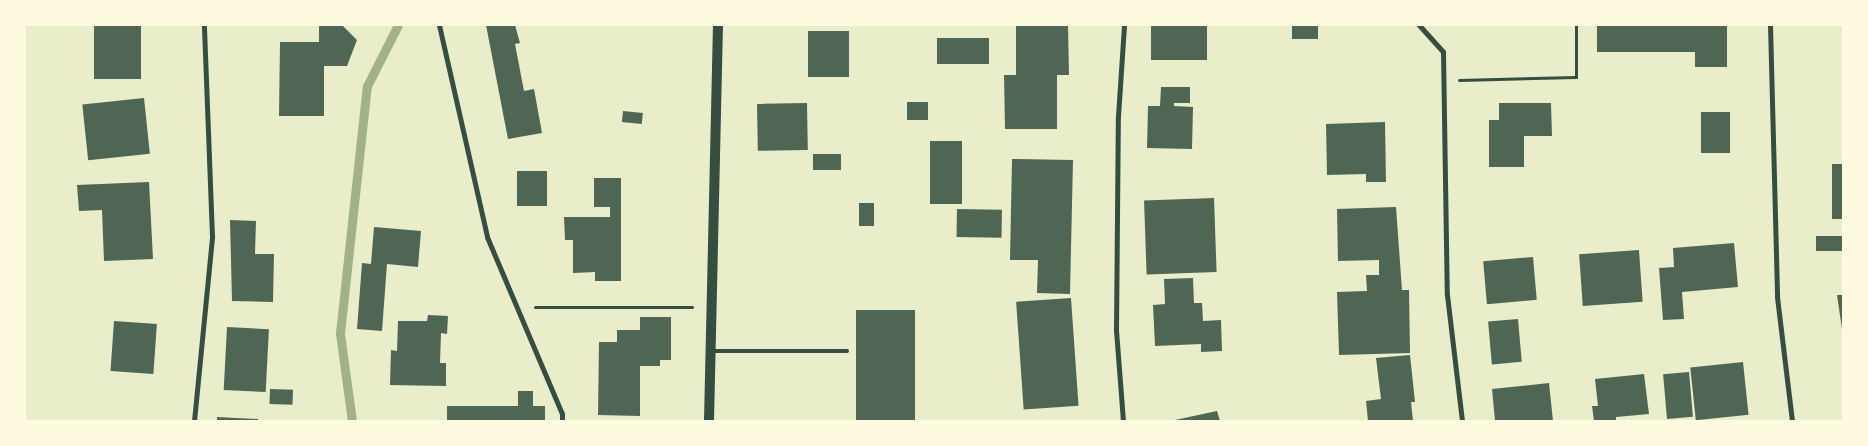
<!DOCTYPE html>
<style>
body{margin:0}
#map{position:relative;width:1868px;height:446px;overflow:hidden;background:#e9edc9;font-family:Ubuntu,sans-serif}
div>[style]{position:absolute}
[style*='--x']{left:calc(var(--x)*1px);top:calc(var(--y)*1px);width:calc(var(--w)*1px);rotate:calc(var(--a)*1deg)}
.stream>*{height:9px;margin:-4.5px;padding:0 4.5px;transform-origin:4.5px;border-radius:4.5px;background:#a3b18a}
.building>*{inset:0;background:#4f6655;transform-origin:0 0}
.path>*{height:3px;margin:-1.5px;padding:0 1.5px;transform-origin:1.5px;border-radius:1.5px;background:#344e41}
.service>*{height:4px;margin:-2px;padding:0 2px;transform-origin:2px;border-radius:2px;background:#344e41}
.minor>*{height:5px;margin:-2.5px;padding:0 2.5px;transform-origin:2.5px;border-radius:2.5px;background:#344e41}
.secondary>*{height:10px;margin:-5px;padding:0 5px;transform-origin:5px;border-radius:5px;background:#344e41}
span{translate:-50% -50%;white-space:nowrap;text-align:center;line-height:1.15;-webkit-text-stroke:5px #fefae0;paint-order:stroke}
.frame{position:absolute;inset:0;border:26px solid #fefae0;pointer-events:none}
</style>
<div id="map">
<div class="stream">
<i style="--x:352;--y:421;--w:89;--a:-97.8"></i>
<i style="--x:340;--y:333;--w:248;--a:-83.8"></i>
<i style="--x:367;--y:86;--w:68;--a:-63.1"></i>
</div>
<div class="building">
<i style="left:94px;top:25px;width:47px;height:54px"></i>
<i style="clip-path:polygon(319px 25px,342px 25px,357px 40px,347px 66px,324px 66px,324px 116px,279px 116px,280px 42px,319px 42px)"></i>
<i style="clip-path:polygon(486px 25px,515px 25px,520px 43px,515px 44px,524px 91px,534px 89px,542px 133px,508px 139px)"></i>
<i style="clip-path:polygon(1016px 25px,1068px 25px,1069px 75px,1057px 75px,1057px 129px,1005px 129px,1004px 75px,1016px 75px)"></i>
<i style="left:1151px;top:25px;width:56px;height:35px"></i>
<i style="left:1292px;top:25px;width:26px;height:14px"></i>
<i style="clip-path:polygon(1597px 25px,1727px 25px,1727px 67px,1695px 67px,1695px 52px,1597px 52px)"></i>
<i style="left:808px;top:31px;width:41px;height:46px"></i>
<i style="left:937px;top:38px;width:52px;height:26px"></i>
<i style="clip-path:polygon(1161px 87px,1190px 87px,1190px 103px,1174px 103px,1174px 106px,1193px 107px,1192px 149px,1147px 148px,1148px 106px,1160px 106px)"></i>
<i style="left:144px;top:98px;width:56px;height:62px;rotate:84deg"></i>
<i style="left:907px;top:102px;width:21px;height:18px"></i>
<i style="left:807px;top:103px;width:47px;height:50px;rotate:89deg"></i>
<i style="clip-path:polygon(1499px 103px,1551px 103px,1552px 136px,1524px 136px,1524px 167px,1489px 167px,1489px 120px,1499px 120px)"></i>
<i style="left:623px;top:111px;width:20px;height:11px;rotate:6deg"></i>
<i style="left:1701px;top:112px;width:29px;height:41px"></i>
<i style="clip-path:polygon(1385px 122px,1386px 182px,1366px 182px,1366px 174px,1327px 175px,1326px 124px)"></i>
<i style="left:930px;top:141px;width:32px;height:63px"></i>
<i style="left:813px;top:154px;width:28px;height:16px"></i>
<i style="clip-path:polygon(1012px 159px,1073px 160px,1070px 294px,1037px 293px,1038px 260px,1010px 260px)"></i>
<i style="left:1832px;top:164px;width:11px;height:55px"></i>
<i style="left:517px;top:171px;width:30px;height:35px"></i>
<i style="clip-path:polygon(594px 178px,621px 178px,621px 281px,595px 281px,595px 272px,573px 273px,573px 240px,565px 240px,564px 217px,610px 217px,610px 207px,594px 207px)"></i>
<i style="clip-path:polygon(149px 182px,153px 259px,104px 261px,102px 210px,79px 211px,77px 185px)"></i>
<i style="left:1214px;top:198px;width:74px;height:70px;rotate:88deg"></i>
<i style="left:859px;top:203px;width:15px;height:23px"></i>
<i style="clip-path:polygon(1396px 207px,1402px 290px,1409px 290px,1410px 353px,1339px 355px,1337px 292px,1367px 291px,1366px 275px,1379px 275px,1379px 260px,1338px 261px,1337px 209px)"></i>
<i style="left:957px;top:209px;width:45px;height:28px;rotate:1deg"></i>
<i style="clip-path:polygon(230px 220px,256px 221px,255px 254px,274px 254px,273px 302px,232px 301px)"></i>
<i style="clip-path:polygon(374px 227px,421px 231px,418px 267px,387px 264px,382px 331px,357px 329px,362px 263px,371px 264px)"></i>
<i style="left:1843px;top:236px;width:15px;height:27px;rotate:90deg"></i>
<i style="clip-path:polygon(1734px 243px,1738px 287px,1682px 292px,1684px 319px,1663px 320px,1659px 268px,1674px 267px,1673px 248px)"></i>
<i style="left:1639px;top:250px;width:52px;height:60px;rotate:86deg"></i>
<i style="left:1533px;top:257px;width:43px;height:50px;rotate:85deg"></i>
<i style="clip-path:polygon(1193px 278px,1194px 303px,1202px 303px,1203px 321px,1221px 320px,1222px 351px,1201px 352px,1201px 344px,1155px 346px,1153px 305px,1165px 304px,1164px 279px)"></i>
<i style="clip-path:polygon(1837px 295px,1843px 295px,1843px 329px,1842px 329px)"></i>
<i style="left:1071px;top:298px;width:108px;height:55px;rotate:86deg"></i>
<i style="left:856px;top:310px;width:59px;height:111px"></i>
<i style="clip-path:polygon(428px 315px,448px 316px,447px 334px,441px 333px,440px 363px,446px 363px,446px 386px,390px 385px,391px 350px,397px 351px,398px 321px,427px 321px)"></i>
<i style="clip-path:polygon(640px 317px,671px 317px,671px 360px,660px 360px,660px 366px,640px 366px,640px 416px,598px 415px,599px 342px,617px 342px,617px 330px,640px 330px)"></i>
<i style="left:1518px;top:319px;width:43px;height:30px;rotate:85deg"></i>
<i style="left:114px;top:321px;width:43px;height:50px;rotate:4deg"></i>
<i style="left:227px;top:327px;width:42px;height:63px;rotate:3deg"></i>
<i style="clip-path:polygon(1410px 355px,1415px 402px,1411px 402px,1413px 421px,1368px 421px,1366px 401px,1381px 399px,1376px 358px)"></i>
<i style="left:1743px;top:362px;width:53px;height:53px;rotate:84deg"></i>
<i style="left:1689px;top:372px;width:45px;height:26px;rotate:85deg"></i>
<i style="clip-path:polygon(1644px 374px,1649px 414px,1616px 417px,1616px 421px,1594px 421px,1592px 406px,1598px 406px,1595px 379px)"></i>
<i style="clip-path:polygon(1549px 383px,1553px 421px,1495px 421px,1492px 389px)"></i>
<i style="left:270px;top:389px;width:23px;height:15px;rotate:2deg"></i>
<i style="clip-path:polygon(518px 391px,533px 391px,533px 406px,545px 406px,545px 421px,447px 421px,447px 406px,518px 406px)"></i>
<i style="clip-path:polygon(1217px 411px,1220px 421px,1175px 421px,1175px 420px)"></i>
<i style="clip-path:polygon(217px 417px,258px 419px,258px 421px,217px 421px)"></i>
</div>
<div class="path">
<i style="--x:1459;--y:80;--w:117;--a:-1.5"></i>
<i style="--x:1576;--y:77;--w:52;--a:-90"></i>
<i style="--x:535;--y:307;--w:157;--a:0"></i>
</div>
<div class="service">
<i style="--x:712;--y:351;--w:135;--a:0"></i>
</div>
<div class="minor">
<i style="--x:439;--y:25;--w:217;--a:77.2"></i>
<i style="--x:487;--y:237;--w:192;--a:67"></i>
<i style="--x:562;--y:414;--w:7;--a:90"></i>
<i style="--x:1419;--y:25;--w:36;--a:48"></i>
<i style="--x:1443;--y:52;--w:243;--a:89.1"></i>
<i style="--x:1447;--y:295;--w:127;--a:83.2"></i>
<i style="--x:1770;--y:25;--w:272;--a:88.5"></i>
<i style="--x:1777;--y:297;--w:125;--a:83.1"></i>
<i style="--x:194;--y:421;--w:186;--a:-84.4"></i>
<i style="--x:212;--y:236;--w:211;--a:-92.2"></i>
<i style="--x:1123;--y:421;--w:90;--a:-94.4"></i>
<i style="--x:1116;--y:331;--w:215;--a:-89.5"></i>
<i style="--x:1118;--y:116;--w:91;--a:-86.2"></i>
</div>
<div class="secondary">
<i style="--x:709;--y:421;--w:396;--a:-88.7"></i>
</div>
<div class="frame"></div>
</div>
